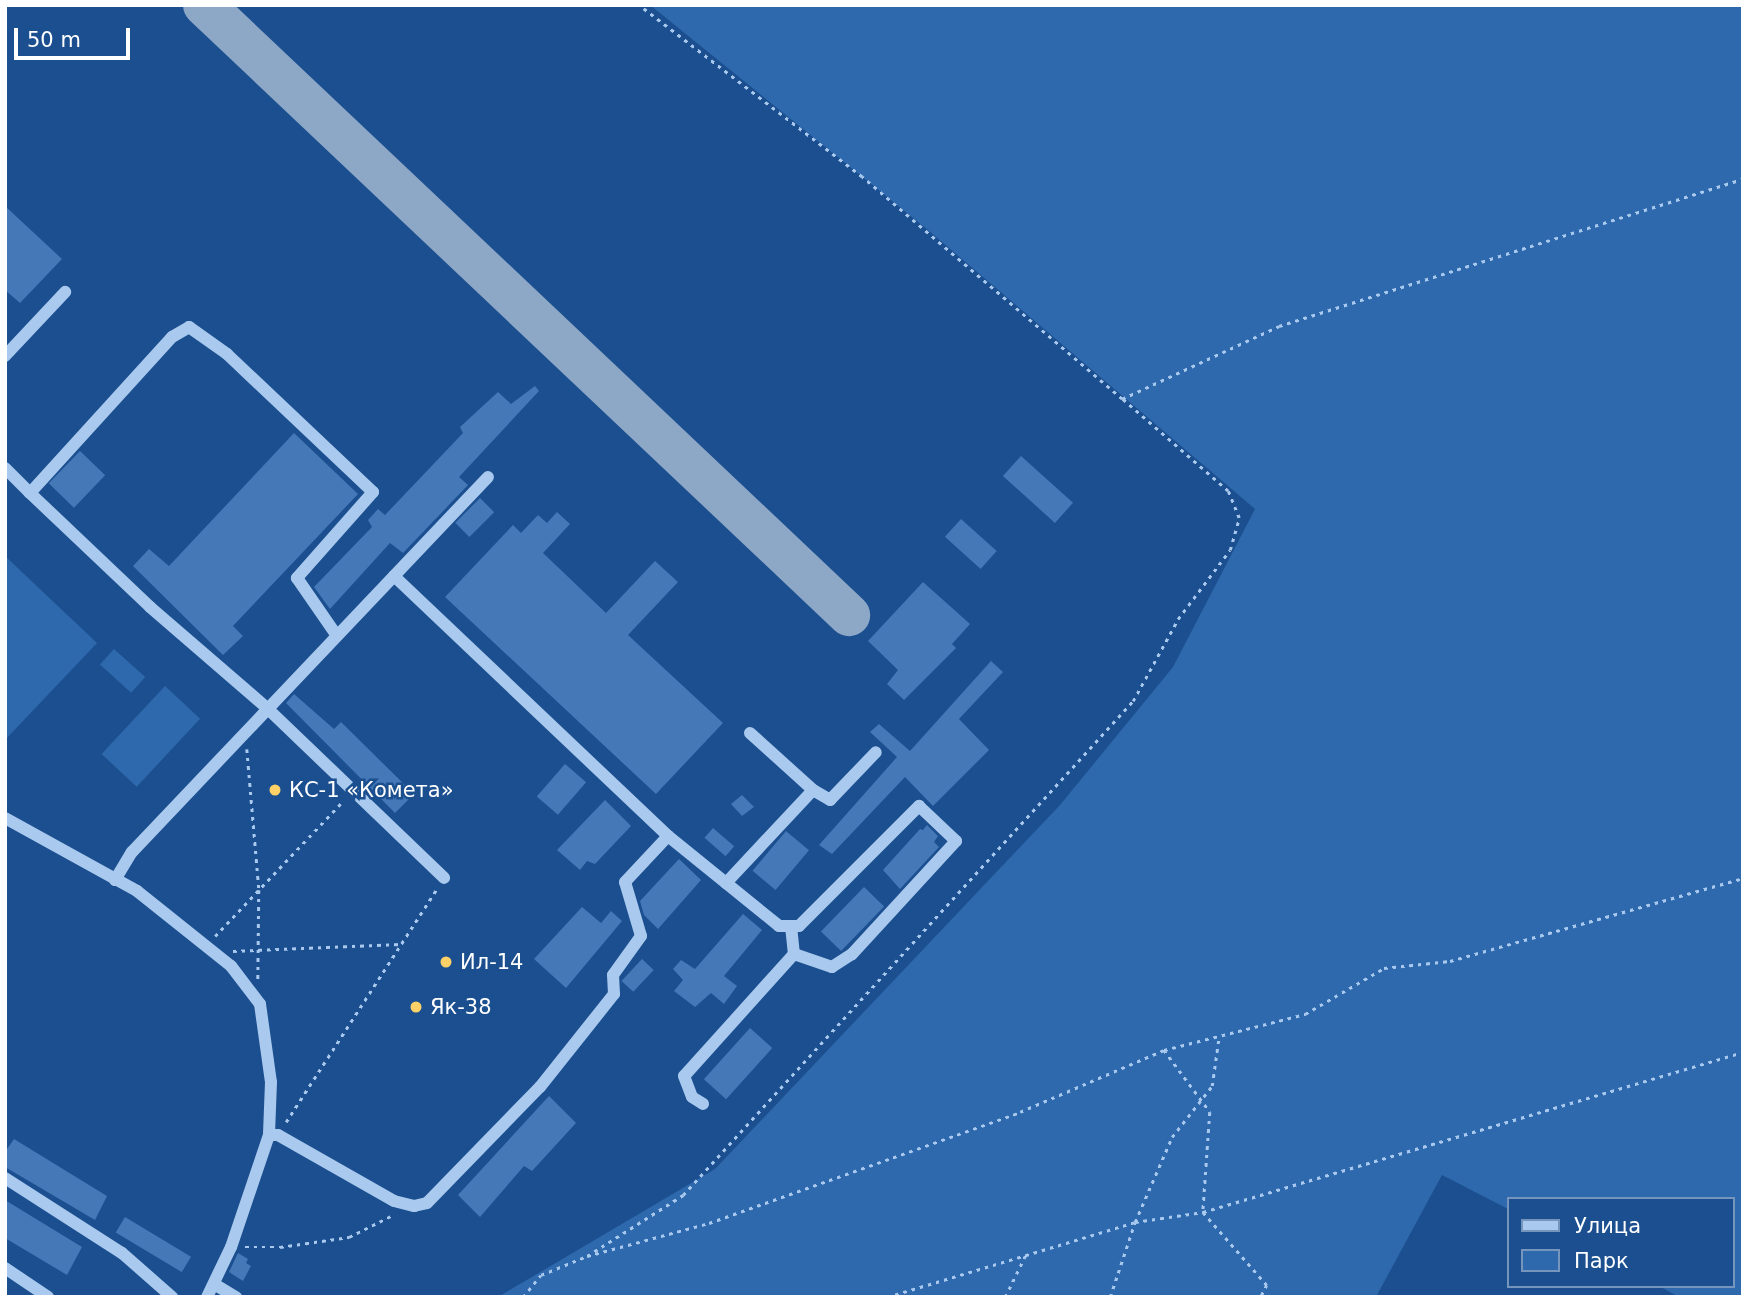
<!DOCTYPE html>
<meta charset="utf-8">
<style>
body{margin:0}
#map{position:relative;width:1748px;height:1302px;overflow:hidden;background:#1b4f8f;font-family:"DejaVu Sans",sans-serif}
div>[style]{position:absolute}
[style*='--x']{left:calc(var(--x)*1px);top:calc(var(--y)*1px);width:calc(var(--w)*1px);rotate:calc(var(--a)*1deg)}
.green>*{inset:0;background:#2e69ad;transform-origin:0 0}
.taxiway>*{height:42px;margin:-21px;padding:0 21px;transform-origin:21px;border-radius:21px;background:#8da7c7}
.building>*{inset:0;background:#4478b7;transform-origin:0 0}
.path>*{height:2.5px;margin-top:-1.25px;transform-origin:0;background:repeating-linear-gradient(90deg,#a9c9ee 0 3.5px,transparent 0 8.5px)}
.minor>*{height:12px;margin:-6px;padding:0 6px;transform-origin:6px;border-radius:6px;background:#a9c9ee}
.dots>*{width:19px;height:19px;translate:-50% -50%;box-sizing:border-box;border:4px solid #1b4f8f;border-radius:50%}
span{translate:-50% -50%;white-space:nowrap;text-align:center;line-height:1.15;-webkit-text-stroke:5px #1b4f8f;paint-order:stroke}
.poi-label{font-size:21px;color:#fff}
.left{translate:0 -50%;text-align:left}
.frame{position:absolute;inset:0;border:7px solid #fff;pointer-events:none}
.legend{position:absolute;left:1507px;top:1197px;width:228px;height:91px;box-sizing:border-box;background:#1b4f8f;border:2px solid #7695bc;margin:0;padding:9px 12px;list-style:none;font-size:21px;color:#fff}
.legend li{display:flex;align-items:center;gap:14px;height:35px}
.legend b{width:35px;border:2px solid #7695bc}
.scale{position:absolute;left:14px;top:28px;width:116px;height:32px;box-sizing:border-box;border:4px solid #fff;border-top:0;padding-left:9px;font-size:21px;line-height:24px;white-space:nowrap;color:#fff;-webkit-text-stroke:5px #1b4f8f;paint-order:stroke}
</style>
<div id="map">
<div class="green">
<i style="clip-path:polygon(650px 5px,1743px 5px,1743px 1297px,1679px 1297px,1659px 1286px,1732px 1286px,1732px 1199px,1508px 1199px,1508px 1209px,1442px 1175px,1376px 1297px,498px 1297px,715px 1169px,1060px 805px,1173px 667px,1255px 509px,928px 230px)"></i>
<i style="clip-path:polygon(5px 556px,97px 643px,5px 740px)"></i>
<i style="left:114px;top:649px;width:42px;height:21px;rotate:42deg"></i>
<i style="left:165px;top:686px;width:48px;height:93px;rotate:43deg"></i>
</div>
<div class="taxiway">
<i style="--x:204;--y:5;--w:888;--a:43.4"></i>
</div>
<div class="building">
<i style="clip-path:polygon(5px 206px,62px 259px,20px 303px,5px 290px)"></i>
<i style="clip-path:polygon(535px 386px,539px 391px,459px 477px,468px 485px,403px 553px,390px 543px,330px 609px,314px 587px,372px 527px,368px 520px,378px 509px,385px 515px,463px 433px,460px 427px,498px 392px,511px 404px)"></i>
<i style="clip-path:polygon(294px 433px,358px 494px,233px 626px,243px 636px,223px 655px,133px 566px,149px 549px,169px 566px)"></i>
<i style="left:80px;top:451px;width:35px;height:45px;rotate:44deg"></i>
<i style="left:1021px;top:456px;width:70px;height:27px;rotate:42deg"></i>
<i style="left:480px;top:498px;width:20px;height:35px;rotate:45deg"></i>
<i style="clip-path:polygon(557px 512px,570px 524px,543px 553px,606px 613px,655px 561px,678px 582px,628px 635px,723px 723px,656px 794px,445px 597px,513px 525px,521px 533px,538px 515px,547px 523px)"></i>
<i style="left:961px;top:519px;width:48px;height:24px;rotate:42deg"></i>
<i style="clip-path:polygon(923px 582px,970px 624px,952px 644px,956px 648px,904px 700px,887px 684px,898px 670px,868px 641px)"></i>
<i style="clip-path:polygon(991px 661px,1003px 672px,959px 719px,989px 750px,933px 806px,905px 777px,832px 854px,819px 845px,897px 757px,870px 732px,879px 724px,910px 751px)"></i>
<i style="clip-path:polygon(294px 694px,334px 729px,341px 722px,414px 794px,395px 813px,286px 703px)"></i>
<i style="left:565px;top:764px;width:28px;height:43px;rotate:41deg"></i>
<i style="clip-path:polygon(742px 795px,754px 807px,742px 816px,731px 804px)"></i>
<i style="clip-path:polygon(605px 800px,631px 826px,595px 864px,587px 861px,580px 870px,557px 850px)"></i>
<i style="clip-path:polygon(927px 825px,938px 836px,934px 842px,939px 847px,900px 889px,883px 870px,920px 829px,923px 830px)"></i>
<i style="left:713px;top:828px;width:28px;height:13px;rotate:41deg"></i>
<i style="left:786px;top:831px;width:30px;height:52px;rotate:40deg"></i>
<i style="clip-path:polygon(679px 859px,701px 880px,658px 929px,644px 915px,640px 901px)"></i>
<i style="left:864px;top:887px;width:28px;height:62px;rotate:44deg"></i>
<i style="clip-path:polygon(582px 907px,601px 923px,611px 911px,622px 921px,566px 988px,534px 959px)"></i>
<i style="clip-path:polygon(743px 914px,762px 930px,724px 976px,737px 986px,724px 1004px,711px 993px,695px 1007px,674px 991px,683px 980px,673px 969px,681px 960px,695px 969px)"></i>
<i style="left:642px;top:959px;width:16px;height:30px;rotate:43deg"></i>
<i style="left:750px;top:1028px;width:30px;height:69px;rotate:42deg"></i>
<i style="clip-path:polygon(549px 1096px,576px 1123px,532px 1171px,524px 1166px,480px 1217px,458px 1195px)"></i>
<i style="clip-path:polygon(14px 1139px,107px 1196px,95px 1220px,5px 1167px,5px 1152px)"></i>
<i style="clip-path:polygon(5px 1200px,82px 1247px,67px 1275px,5px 1238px)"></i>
<i style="left:125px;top:1217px;width:77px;height:18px;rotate:31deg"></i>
<i style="clip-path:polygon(238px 1253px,248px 1259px,246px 1263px,251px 1266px,243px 1281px,229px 1272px)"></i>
</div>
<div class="path">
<i style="--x:1122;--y:399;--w:173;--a:-24.9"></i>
<i style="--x:1279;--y:326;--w:487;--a:-17.6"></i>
<i style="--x:247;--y:749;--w:142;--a:85.1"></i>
<i style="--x:259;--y:890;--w:90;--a:90.6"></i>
<i style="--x:215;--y:936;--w:186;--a:-46.5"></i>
<i style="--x:233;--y:951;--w:168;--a:-2.4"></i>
<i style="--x:1164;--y:1050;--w:77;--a:53.4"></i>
<i style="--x:1210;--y:1112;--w:100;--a:94"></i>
<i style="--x:1203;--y:1212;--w:97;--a:48.8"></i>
<i style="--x:1267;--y:1285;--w:13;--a:117"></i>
<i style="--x:286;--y:1122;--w:276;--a:-57.1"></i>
<i style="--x:245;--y:1247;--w:35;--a:0"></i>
<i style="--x:280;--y:1247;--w:70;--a:-8.2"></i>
<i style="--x:349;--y:1237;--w:49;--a:-26.6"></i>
<i style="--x:587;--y:1256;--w:114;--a:-32.4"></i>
<i style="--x:683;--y:1195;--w:668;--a:-47.67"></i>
<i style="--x:1133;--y:701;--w:94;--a:-61.2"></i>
<i style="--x:1178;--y:619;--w:86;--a:-53"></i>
<i style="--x:1230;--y:550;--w:33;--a:-74"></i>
<i style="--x:1239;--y:518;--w:29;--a:-112"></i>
<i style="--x:1228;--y:491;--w:140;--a:-139"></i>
<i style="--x:1122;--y:399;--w:342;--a:-139.5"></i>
<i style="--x:862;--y:177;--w:282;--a:-142.4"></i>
<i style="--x:523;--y:1297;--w:28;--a:-51"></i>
<i style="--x:541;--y:1275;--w:50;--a:-22.4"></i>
<i style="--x:587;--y:1256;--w:126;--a:-15.1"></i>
<i style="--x:709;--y:1223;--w:330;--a:-19.6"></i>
<i style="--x:1020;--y:1112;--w:157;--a:-23.3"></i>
<i style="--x:1164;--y:1050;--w:146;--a:-14.3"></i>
<i style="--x:1305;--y:1014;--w:91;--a:-30.2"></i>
<i style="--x:1384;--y:968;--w:66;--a:-6.1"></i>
<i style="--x:1450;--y:961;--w:305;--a:-15.8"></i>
<i style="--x:887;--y:1297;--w:259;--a:-16.8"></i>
<i style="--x:1135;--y:1222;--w:69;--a:-8.4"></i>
<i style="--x:1203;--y:1212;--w:563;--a:-16.5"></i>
<i style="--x:1005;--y:1297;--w:50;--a:-63.9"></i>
<i style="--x:1110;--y:1297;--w:79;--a:-71.6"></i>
<i style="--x:1135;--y:1222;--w:93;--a:-66.5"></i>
<i style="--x:1172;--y:1137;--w:65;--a:-51.9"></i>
<i style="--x:1212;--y:1086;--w:50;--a:-82"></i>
</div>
<div class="minor">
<i style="--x:5;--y:356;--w:88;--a:-46.8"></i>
<i style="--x:5;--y:468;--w:35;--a:45"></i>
<i style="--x:30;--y:493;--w:211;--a:-47.7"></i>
<i style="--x:172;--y:337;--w:20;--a:-30"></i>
<i style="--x:189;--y:327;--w:47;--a:35.4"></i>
<i style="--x:227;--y:354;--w:201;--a:43.4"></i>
<i style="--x:373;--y:492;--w:115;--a:131.5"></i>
<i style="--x:297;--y:578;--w:70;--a:55.4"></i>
<i style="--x:30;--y:493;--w:166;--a:43.5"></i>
<i style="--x:150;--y:607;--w:156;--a:40.8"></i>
<i style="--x:268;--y:709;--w:244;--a:43.8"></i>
<i style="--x:394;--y:576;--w:378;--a:43.5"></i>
<i style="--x:750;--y:733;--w:85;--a:42.1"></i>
<i style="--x:813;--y:790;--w:20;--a:30"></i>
<i style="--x:830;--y:800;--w:66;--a:-46.2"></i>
<i style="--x:5;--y:818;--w:151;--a:28.9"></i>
<i style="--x:137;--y:891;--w:120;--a:38.6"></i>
<i style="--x:231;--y:966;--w:48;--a:52.7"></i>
<i style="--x:260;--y:1004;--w:79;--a:82"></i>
<i style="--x:271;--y:1082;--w:53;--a:92.2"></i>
<i style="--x:269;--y:1135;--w:118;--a:108.7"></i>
<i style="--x:231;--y:1247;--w:55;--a:115.6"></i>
<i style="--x:115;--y:880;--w:33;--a:-59"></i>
<i style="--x:132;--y:852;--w:517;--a:-46.49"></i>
<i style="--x:726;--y:883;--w:127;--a:-46.9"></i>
<i style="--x:791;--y:926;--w:28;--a:84"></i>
<i style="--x:269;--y:1135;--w:9;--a:0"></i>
<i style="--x:278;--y:1135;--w:133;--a:29.6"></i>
<i style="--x:394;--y:1201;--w:21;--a:14"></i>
<i style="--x:414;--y:1206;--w:13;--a:-13"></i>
<i style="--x:427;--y:1203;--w:162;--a:-45.8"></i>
<i style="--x:540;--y:1087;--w:119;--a:-51.5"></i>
<i style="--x:614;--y:994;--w:19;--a:-93"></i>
<i style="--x:613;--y:975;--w:48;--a:-54.3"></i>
<i style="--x:641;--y:936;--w:56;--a:-106.5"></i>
<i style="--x:625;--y:882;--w:63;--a:-46.9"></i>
<i style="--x:668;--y:836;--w:143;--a:39"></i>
<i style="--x:779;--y:926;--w:20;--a:0"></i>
<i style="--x:799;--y:926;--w:170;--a:-45"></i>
<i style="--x:919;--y:806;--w:51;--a:43.4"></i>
<i style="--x:956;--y:841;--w:154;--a:132.6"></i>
<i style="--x:852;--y:954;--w:24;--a:147"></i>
<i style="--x:832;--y:967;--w:40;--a:-161.1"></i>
<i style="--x:794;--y:954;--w:164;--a:132"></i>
<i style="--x:684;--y:1076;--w:22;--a:69"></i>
<i style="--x:692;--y:1097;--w:13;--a:32"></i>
<i style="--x:5;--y:1178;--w:139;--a:32.7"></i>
<i style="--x:122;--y:1253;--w:67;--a:41.3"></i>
<i style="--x:5;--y:1268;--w:52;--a:34"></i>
<i style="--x:214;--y:1284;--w:26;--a:31"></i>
</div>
<div class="dots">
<i style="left:275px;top:790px;background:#ffd166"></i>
<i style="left:446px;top:962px;background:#ffd166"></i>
<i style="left:416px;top:1007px;background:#ffd166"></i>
</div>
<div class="poi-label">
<span class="left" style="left:289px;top:790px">КС-1 «Комета»</span>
<span class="left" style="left:460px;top:962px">Ил-14</span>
<span class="left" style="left:430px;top:1007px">Як-38</span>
</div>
<div class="frame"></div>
<ul class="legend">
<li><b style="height:9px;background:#a9c9ee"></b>Улица</li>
<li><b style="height:19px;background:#2e69ad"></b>Парк</li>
</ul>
<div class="scale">50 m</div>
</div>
